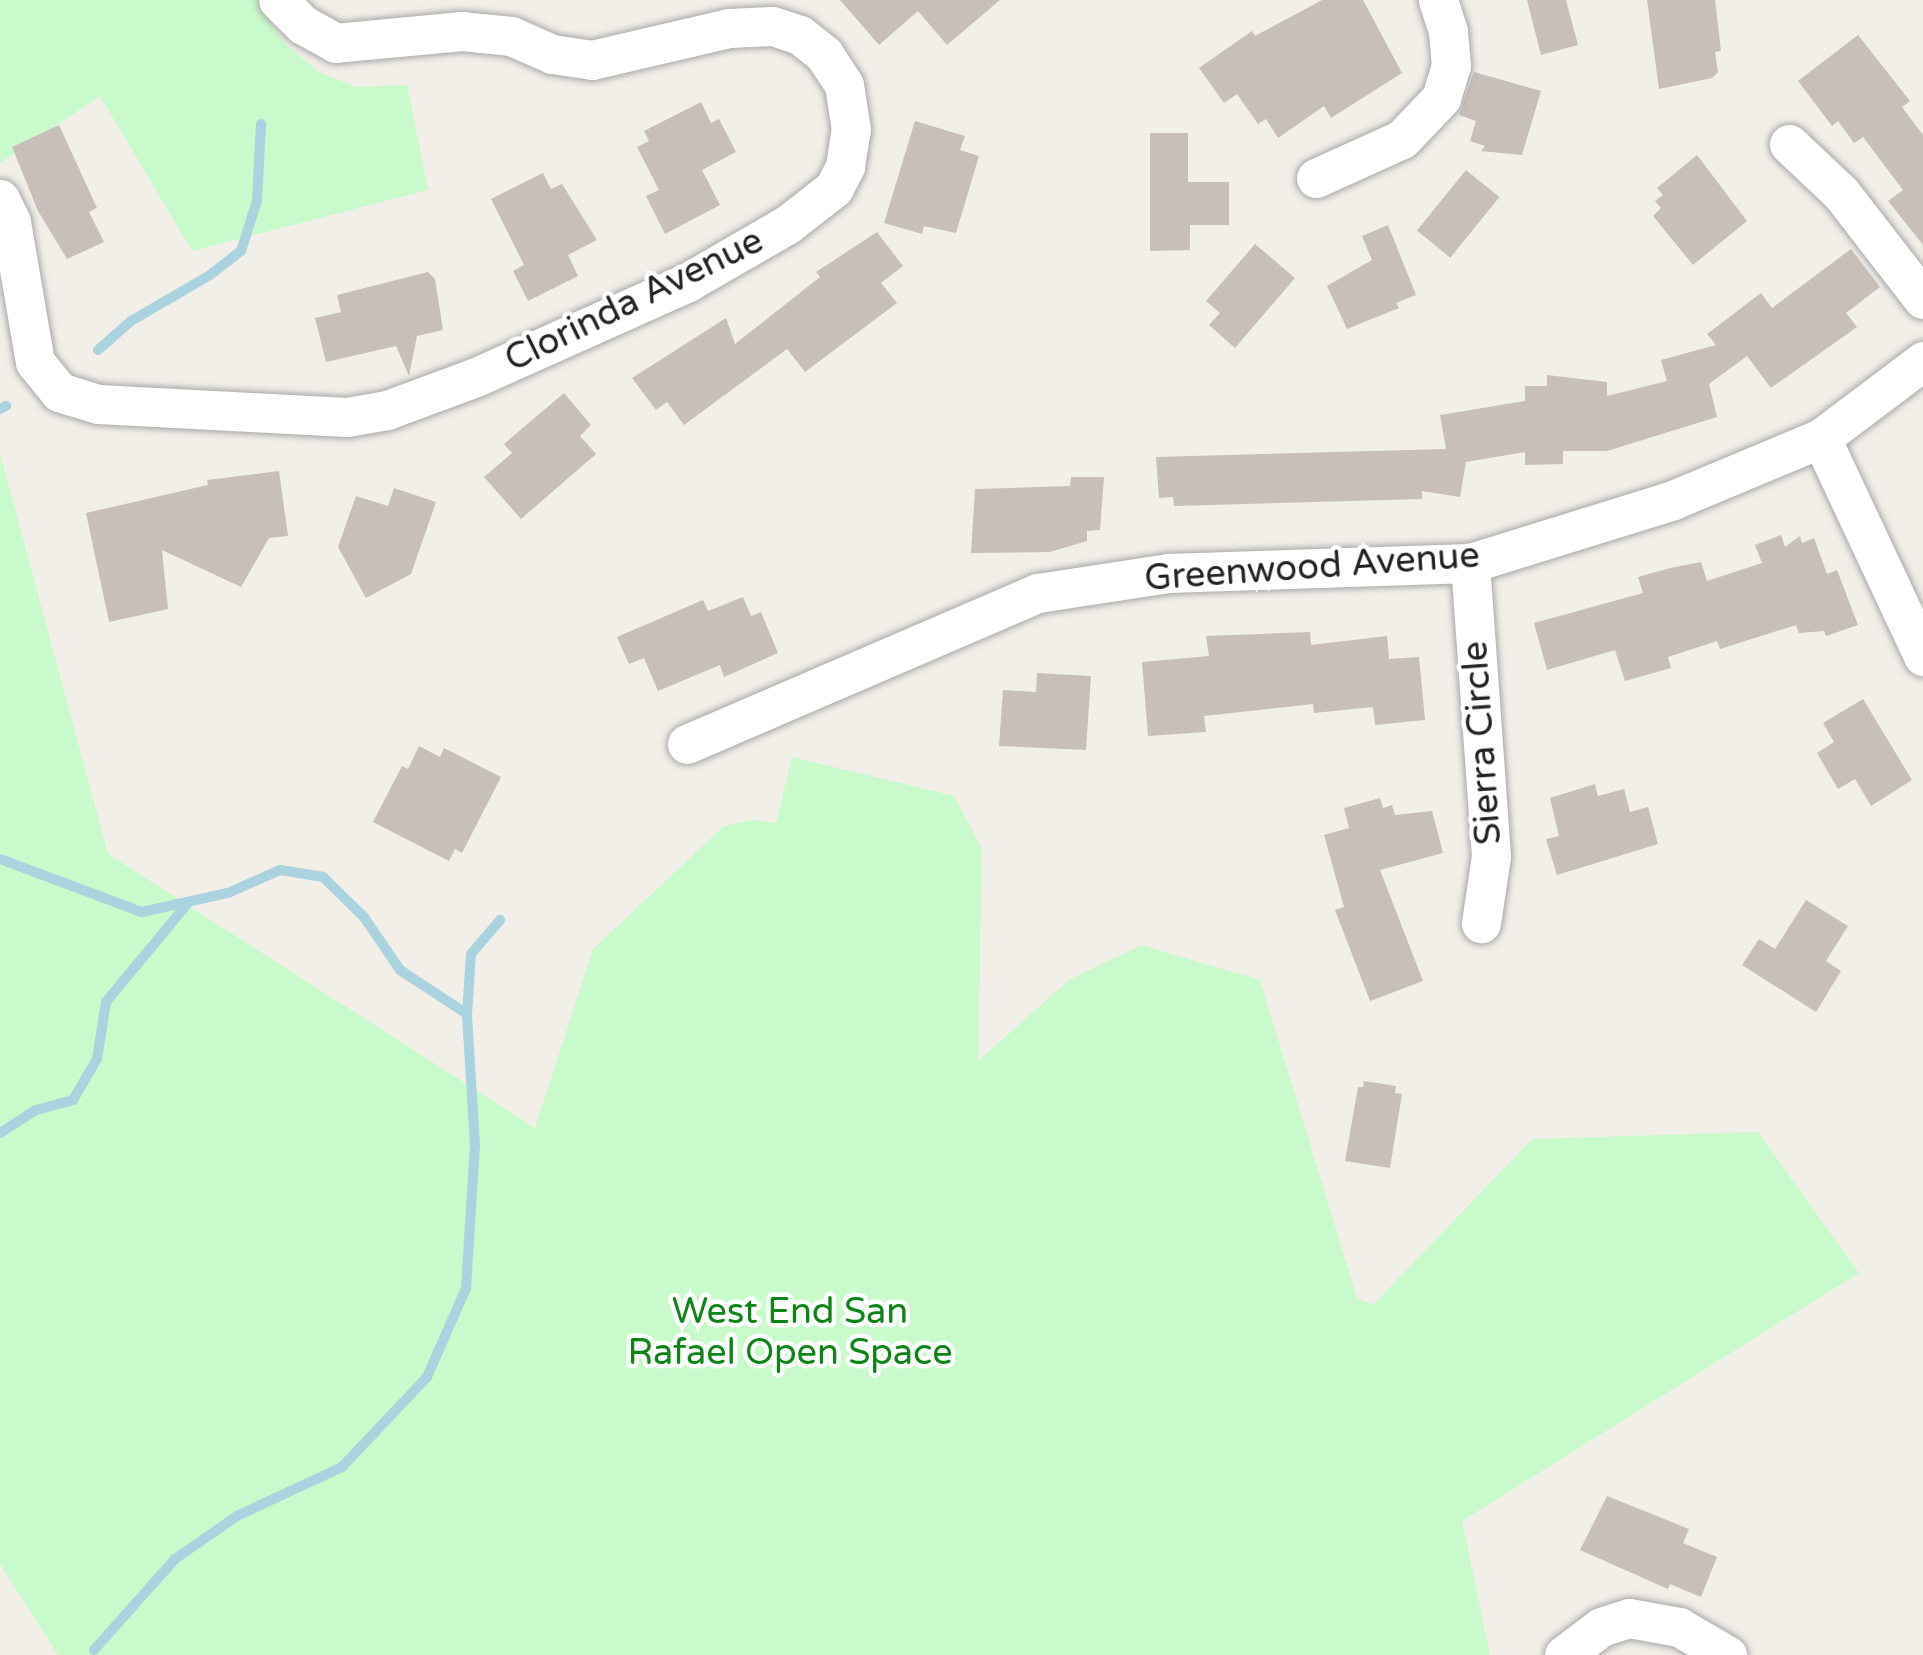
<!DOCTYPE html>
<style>
body{margin:0}
#map{position:relative;width:1923px;height:1655px;overflow:hidden;background:#f2efe9;font-family:"Varela Round",sans-serif}
div>[style]{position:absolute}
[style*='--x']{left:calc(var(--x)*1px);top:calc(var(--y)*1px);width:calc(var(--w)*1px);rotate:calc(var(--a)*1deg)}
.park>*{inset:0;background:#c8facc}
.stream>*{height:10px;margin:-5px;padding:0 5px;transform-origin:5px;border-radius:5px;background:#aad3df}
.building>*{inset:0;background:#c7bfb8;transform-origin:0 0}
.roads{filter:drop-shadow(0 0 3px #a9a9a9) drop-shadow(0 0 3px #a9a9a9)}
.minor>*{height:39px;margin:-19.5px;padding:0 19.5px;transform-origin:19.5px;border-radius:19.5px;background:#fff}
span{translate:-50% -50%;white-space:nowrap;text-align:center;line-height:1.15;-webkit-text-stroke:9px #fff;paint-order:stroke}
.street-label{font-size:36px;color:#222}
.park-label{font-size:36px;color:#0c8416}
</style>
<div id="map">
<div class="park">
<i style="clip-path:polygon(0 0,257px 0,283px 42px,319px 72px,357px 87px,407px 85px,428px 190px,192px 251px,100px 96px,0 163px)"></i>
<i style="clip-path:polygon(0 453px,108px 854px,535px 1128px,593px 949px,724px 826px,752px 820px,776px 823px,792px 757px,954px 796px,982px 849px,978px 1061px,1069px 980px,1141px 945px,1260px 980px,1357px 1298px,1373px 1305px,1532px 1139px,1758px 1132px,1859px 1273px,1462px 1521px,1490px 1655px,58px 1655px,0 1564px)"></i>
</div>
<div class="stream">
<i style="--x:98;--y:350;--w:44;--a:-41.3"></i>
<i style="--x:131;--y:321;--w:91;--a:-30.2"></i>
<i style="--x:210;--y:275;--w:39;--a:-38"></i>
<i style="--x:241;--y:251;--w:52;--a:-72.3"></i>
<i style="--x:257;--y:201;--w:77;--a:-87"></i>
<i style="--x:0;--y:409;--w:7;--a:-27"></i>
<i style="--x:0;--y:859;--w:152;--a:20.5"></i>
<i style="--x:142;--y:912;--w:88;--a:-12.5"></i>
<i style="--x:228;--y:893;--w:57;--a:-23.9"></i>
<i style="--x:280;--y:870;--w:44;--a:9.2"></i>
<i style="--x:323;--y:877;--w:57;--a:44.3"></i>
<i style="--x:364;--y:917;--w:64;--a:55.8"></i>
<i style="--x:400;--y:970;--w:80;--a:33.3"></i>
<i style="--x:0;--y:1133;--w:43;--a:-32.6"></i>
<i style="--x:36;--y:1110;--w:38;--a:-15"></i>
<i style="--x:73;--y:1100;--w:48;--a:-59.7"></i>
<i style="--x:97;--y:1059;--w:58;--a:-81"></i>
<i style="--x:106;--y:1002;--w:129;--a:-50.4"></i>
<i style="--x:94;--y:1650;--w:122;--a:-48.3"></i>
<i style="--x:175;--y:1559;--w:75;--a:-34.7"></i>
<i style="--x:237;--y:1516;--w:116;--a:-25"></i>
<i style="--x:342;--y:1467;--w:124;--a:-46.6"></i>
<i style="--x:427;--y:1377;--w:97;--a:-66.3"></i>
<i style="--x:466;--y:1288;--w:142;--a:-86.4"></i>
<i style="--x:475;--y:1146;--w:132;--a:-93.5"></i>
<i style="--x:467;--y:1014;--w:60;--a:-86.2"></i>
<i style="--x:471;--y:954;--w:45;--a:-49.5"></i>
</div>
<div class="building">
<i style="clip-path:polygon(840px 0,1000px 0,947px 45px,918px 11px,879px 45px)"></i>
<i style="clip-path:polygon(1322px 0,1363px 0,1402px 73px,1331px 118px,1324px 106px,1278px 138px,1266px 119px,1258px 124px,1237px 94px,1224px 103px,1199px 68px,1252px 31px,1255px 36px)"></i>
<i style="clip-path:polygon(1527px 0,1566px 0,1578px 45px,1541px 55px)"></i>
<i style="clip-path:polygon(1647px 0,1715px 0,1721px 51px,1715px 52px,1718px 72px,1712px 78px,1659px 89px)"></i>
<i style="clip-path:polygon(1858px 35px,1910px 101px,1902px 107px,1923px 135px,1923px 245px,1888px 201px,1903px 190px,1863px 137px,1854px 143px,1838px 121px,1832px 126px,1798px 81px)"></i>
<i style="clip-path:polygon(1474px 72px,1541px 91px,1522px 155px,1481px 151px,1485px 146px,1470px 141px,1476px 121px,1459px 115px)"></i>
<i style="clip-path:polygon(701px 102px,711px 123px,719px 119px,736px 152px,702px 170px,720px 205px,665px 234px,646px 196px,659px 190px,637px 147px,649px 141px,644px 131px)"></i>
<i style="clip-path:polygon(915px 121px,965px 136px,960px 150px,979px 156px,956px 233px,924px 226px,922px 234px,884px 223px)"></i>
<i style="clip-path:polygon(59px 125px,97px 208px,89px 212px,104px 242px,67px 259px,38px 211px,12px 147px)"></i>
<i style="clip-path:polygon(1150px 133px,1188px 133px,1188px 182px,1229px 182px,1229px 225px,1190px 225px,1190px 250px,1150px 251px)"></i>
<i style="clip-path:polygon(1697px 155px,1747px 221px,1693px 265px,1653px 216px,1661px 208px,1655px 201px,1663px 195px,1657px 188px)"></i>
<i style="left:1466px;top:170px;width:43px;height:78px;rotate:39deg"></i>
<i style="clip-path:polygon(543px 173px,551px 189px,562px 184px,597px 240px,568px 255px,578px 276px,528px 301px,513px 271px,524px 265px,491px 199px)"></i>
<i style="clip-path:polygon(1388px 225px,1416px 295px,1396px 303px,1399px 308px,1347px 329px,1327px 286px,1372px 260px,1362px 236px)"></i>
<i style="clip-path:polygon(877px 232px,903px 266px,881px 283px,897px 303px,805px 372px,787px 349px,684px 425px,667px 402px,656px 410px,632px 378px,726px 318px,735px 344px,820px 277px,816px 272px)"></i>
<i style="clip-path:polygon(1255px 244px,1295px 278px,1235px 348px,1209px 325px,1220px 313px,1206px 301px)"></i>
<i style="clip-path:polygon(1851px 249px,1880px 287px,1846px 313px,1857px 327px,1771px 388px,1747px 356px,1709px 384px,1717px 417px,1607px 451px,1563px 451px,1563px 464px,1525px 465px,1525px 452px,1466px 462px,1460px 497px,1422px 491px,1422px 499px,1174px 506px,1173px 497px,1159px 498px,1156px 457px,1446px 449px,1440px 415px,1525px 401px,1525px 386px,1547px 386px,1547px 375px,1607px 382px,1607px 396px,1667px 381px,1661px 360px,1716px 345px,1707px 334px,1761px 293px,1772px 308px)"></i>
<i style="clip-path:polygon(428px 272px,435px 279px,443px 330px,417px 336px,409px 376px,396px 346px,326px 362px,315px 318px,341px 312px,337px 295px)"></i>
<i style="clip-path:polygon(564px 393px,591px 425px,580px 436px,596px 454px,521px 519px,484px 477px,512px 453px,504px 444px)"></i>
<i style="clip-path:polygon(279px 471px,288px 536px,269px 538px,241px 587px,162px 550px,168px 609px,109px 622px,86px 513px,208px 485px,207px 480px)"></i>
<i style="clip-path:polygon(1071px 477px,1104px 477px,1100px 530px,1087px 531px,1087px 541px,1050px 552px,971px 553px,975px 489px,1070px 486px)"></i>
<i style="clip-path:polygon(394px 488px,436px 502px,411px 574px,366px 598px,338px 547px,356px 496px,388px 506px)"></i>
<i style="clip-path:polygon(1781px 535px,1785px 547px,1800px 536px,1802px 543px,1814px 538px,1827px 574px,1837px 570px,1858px 625px,1826px 636px,1824px 631px,1799px 633px,1796px 625px,1720px 649px,1717px 641px,1668px 657px,1671px 668px,1625px 681px,1615px 650px,1547px 670px,1534px 623px,1643px 593px,1638px 577px,1670px 568px,1701px 562px,1707px 581px,1762px 563px,1755px 545px)"></i>
<i style="clip-path:polygon(743px 597px,751px 616px,761px 612px,778px 653px,724px 677px,720px 665px,658px 691px,644px 658px,629px 664px,617px 637px,703px 600px,708px 611px)"></i>
<i style="clip-path:polygon(1310px 632px,1311px 645px,1387px 636px,1389px 659px,1419px 657px,1425px 720px,1375px 725px,1373px 707px,1314px 713px,1313px 704px,1204px 716px,1206px 732px,1148px 736px,1142px 662px,1209px 656px,1206px 636px)"></i>
<i style="clip-path:polygon(1037px 673px,1091px 676px,1086px 750px,999px 746px,1003px 690px,1036px 692px)"></i>
<i style="clip-path:polygon(1863px 699px,1912px 780px,1871px 806px,1855px 779px,1838px 789px,1817px 753px,1834px 742px,1823px 723px)"></i>
<i style="clip-path:polygon(419px 746px,440px 757px,444px 748px,501px 777px,462px 853px,455px 849px,449px 861px,373px 822px,402px 766px,408px 769px)"></i>
<i style="clip-path:polygon(1595px 784px,1598px 796px,1624px 789px,1630px 812px,1648px 807px,1658px 844px,1557px 875px,1546px 839px,1559px 836px,1550px 798px)"></i>
<i style="clip-path:polygon(1380px 798px,1383px 808px,1392px 805px,1395px 815px,1432px 811px,1443px 853px,1380px 870px,1423px 981px,1370px 1001px,1335px 910px,1344px 907px,1324px 835px,1349px 828px,1344px 808px)"></i>
<i style="clip-path:polygon(1806px 900px,1848px 926px,1826px 961px,1841px 971px,1816px 1012px,1742px 965px,1759px 939px,1775px 949px)"></i>
<i style="clip-path:polygon(1364px 1081px,1396px 1086px,1395px 1093px,1402px 1094px,1390px 1168px,1345px 1161px,1358px 1087px,1363px 1087px)"></i>
<i style="clip-path:polygon(1607px 1496px,1689px 1529px,1683px 1543px,1717px 1557px,1701px 1597px,1670px 1584px,1668px 1589px,1580px 1550px)"></i>
</div>
<div class="roads">
<div class="minor">
<i style="--x:1789;--y:144;--w:71;--a:43.3"></i>
<i style="--x:1841;--y:193;--w:134;--a:52.3"></i>
<i style="--x:1316;--y:178;--w:94;--a:-24.4"></i>
<i style="--x:1402;--y:139;--w:57;--a:-46.4"></i>
<i style="--x:1441;--y:98;--w:34;--a:-73"></i>
<i style="--x:1451;--y:66;--w:35;--a:-95"></i>
<i style="--x:1448;--y:31;--w:33;--a:-108"></i>
<i style="--x:0;--y:199;--w:25;--a:64"></i>
<i style="--x:11;--y:222;--w:142;--a:80.3"></i>
<i style="--x:35;--y:362;--w:38;--a:51"></i>
<i style="--x:59;--y:392;--w:41;--a:17.1"></i>
<i style="--x:98;--y:404;--w:249;--a:3"></i>
<i style="--x:347;--y:417;--w:41;--a:-9.9"></i>
<i style="--x:387;--y:410;--w:95;--a:-20.3"></i>
<i style="--x:476;--y:377;--w:232;--a:-24.1"></i>
<i style="--x:688;--y:282;--w:116;--a:-30.1"></i>
<i style="--x:788;--y:224;--w:58;--a:-38"></i>
<i style="--x:834;--y:188;--w:25;--a:-63"></i>
<i style="--x:845;--y:166;--w:36;--a:-81"></i>
<i style="--x:851;--y:130;--w:46;--a:-98.8"></i>
<i style="--x:844;--y:85;--w:37;--a:-123"></i>
<i style="--x:824;--y:54;--w:31;--a:-142"></i>
<i style="--x:800;--y:35;--w:29;--a:-162"></i>
<i style="--x:772;--y:26;--w:43;--a:177.3"></i>
<i style="--x:729;--y:28;--w:141;--a:166.9"></i>
<i style="--x:592;--y:60;--w:40;--a:-171.5"></i>
<i style="--x:552;--y:54;--w:45;--a:-156.3"></i>
<i style="--x:511;--y:36;--w:49;--a:-174.2"></i>
<i style="--x:462;--y:31;--w:127;--a:174.6"></i>
<i style="--x:336;--y:43;--w:38;--a:-151"></i>
<i style="--x:303;--y:25;--w:35;--a:-135"></i>
<i style="--x:1821;--y:438;--w:241;--a:64.9"></i>
<i style="--x:1470;--y:563;--w:294;--a:85.9"></i>
<i style="--x:1491;--y:856;--w:68;--a:98.5"></i>
<i style="--x:687;--y:744;--w:382;--a:-23.3"></i>
<i style="--x:1038;--y:593;--w:132;--a:-8.7"></i>
<i style="--x:1168;--y:573;--w:302;--a:-1.9"></i>
<i style="--x:1470;--y:563;--w:213;--a:-17.2"></i>
<i style="--x:1673;--y:500;--w:160;--a:-22.7"></i>
<i style="--x:1821;--y:438;--w:128;--a:-37"></i>
<i style="--x:1564;--y:1655;--w:46;--a:-37.1"></i>
<i style="--x:1601;--y:1627;--w:29;--a:-18"></i>
<i style="--x:1629;--y:1618;--w:51;--a:10.2"></i>
<i style="--x:1679;--y:1627;--w:56;--a:30.3"></i>
</div>
</div>
<div class="street-label">
<span style="left:634px;top:300px;rotate:-26deg">Clorinda Avenue</span>
<span style="left:1312px;top:567px;rotate:-4deg">Greenwood Avenue</span>
<span style="left:1482px;top:743px;rotate:-94deg">Sierra Circle</span>
</div>
<div class="park-label">
<span style="left:790px;top:1332px">West End San<br>Rafael Open Space</span>
</div>
</div>
